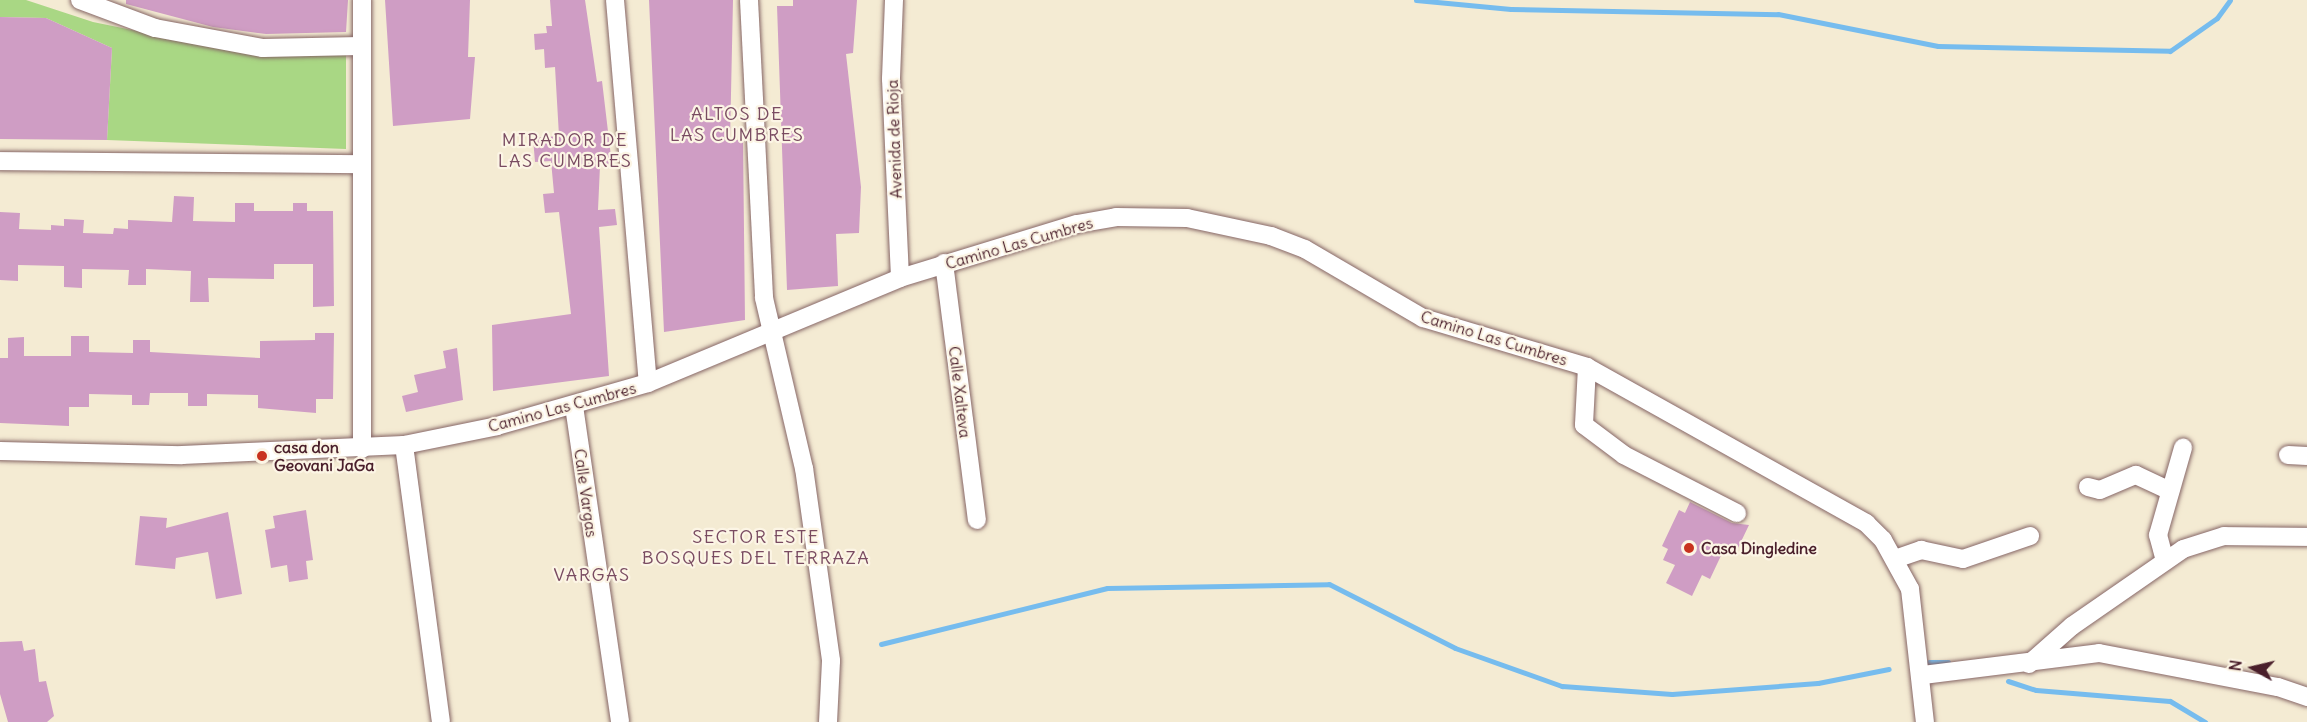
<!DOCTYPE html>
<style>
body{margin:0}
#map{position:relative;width:2307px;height:722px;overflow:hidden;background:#f4ebd3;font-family:Delius,sans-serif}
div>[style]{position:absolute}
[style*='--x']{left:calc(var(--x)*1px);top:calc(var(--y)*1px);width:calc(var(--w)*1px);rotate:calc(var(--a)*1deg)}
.green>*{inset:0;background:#a9d784}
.stream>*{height:5px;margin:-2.5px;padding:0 2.5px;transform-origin:2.5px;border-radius:2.5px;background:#76bcee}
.building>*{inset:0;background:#cf9dc4}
.roads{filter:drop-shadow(0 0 2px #866666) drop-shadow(0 0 2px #866666)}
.minor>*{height:18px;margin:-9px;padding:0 9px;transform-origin:9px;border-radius:9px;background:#fff}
.dots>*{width:16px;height:16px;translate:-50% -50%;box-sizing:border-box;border:3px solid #fcf5e5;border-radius:50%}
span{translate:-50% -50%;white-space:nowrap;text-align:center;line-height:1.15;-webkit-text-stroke:4.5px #fcf5e5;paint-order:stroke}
.street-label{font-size:16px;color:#4a1f2b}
.poi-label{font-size:16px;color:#4a1f2b;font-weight:700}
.left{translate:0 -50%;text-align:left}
.neighbourhood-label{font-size:18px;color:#794b61;letter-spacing:1.5px}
.north{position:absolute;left:2223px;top:638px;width:60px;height:60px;-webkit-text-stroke:4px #fcf5e5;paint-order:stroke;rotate:278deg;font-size:16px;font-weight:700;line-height:24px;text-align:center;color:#4a1f2b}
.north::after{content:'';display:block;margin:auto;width:21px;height:27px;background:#4a1f2b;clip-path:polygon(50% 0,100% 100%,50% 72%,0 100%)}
</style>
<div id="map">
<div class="green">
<i style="clip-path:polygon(0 0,26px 0,93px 22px,260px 56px,346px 54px,346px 149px,107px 140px,112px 48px,46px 18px,0 17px)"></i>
</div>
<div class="stream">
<i style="--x:1416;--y:0;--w:95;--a:5.4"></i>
<i style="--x:1511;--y:9;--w:267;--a:1.1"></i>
<i style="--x:1778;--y:14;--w:163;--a:11.3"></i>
<i style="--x:1938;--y:46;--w:232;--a:1.2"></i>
<i style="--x:2170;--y:51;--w:57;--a:-35.1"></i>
<i style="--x:2217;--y:18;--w:22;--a:-54"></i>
<i style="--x:881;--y:644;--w:233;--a:-13.9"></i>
<i style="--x:1107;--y:588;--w:222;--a:-1"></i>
<i style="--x:1329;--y:584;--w:141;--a:26.9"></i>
<i style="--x:1455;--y:648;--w:114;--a:19.6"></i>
<i style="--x:1562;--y:686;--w:110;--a:4.2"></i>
<i style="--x:1672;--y:694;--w:146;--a:-4.3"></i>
<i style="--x:1818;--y:683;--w:72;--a:-11.2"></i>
<i style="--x:1929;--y:662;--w:19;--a:0"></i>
<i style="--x:2008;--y:681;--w:29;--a:18"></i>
<i style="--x:2036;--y:690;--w:134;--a:4.7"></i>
<i style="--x:2170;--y:701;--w:41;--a:31"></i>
</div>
<div class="building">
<i style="clip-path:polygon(126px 0,348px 0,346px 32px,266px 34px,213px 27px,126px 4px)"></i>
<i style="clip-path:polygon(385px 0,470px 0,468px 57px,475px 57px,470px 119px,393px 126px)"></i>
<i style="clip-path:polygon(550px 0,585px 0,597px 82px,602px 81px,612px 165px,600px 166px,598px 210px,615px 209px,617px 225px,599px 227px,609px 376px,493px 391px,492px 325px,571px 314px,559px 212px,545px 213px,543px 194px,554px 193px,551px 161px,535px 162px,533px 138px,559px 136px,555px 67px,545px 68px,544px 49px,535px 50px,534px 34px,547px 33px,546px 26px,552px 26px)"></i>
<i style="clip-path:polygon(649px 0,733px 0,730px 141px,743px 139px,745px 320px,664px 332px)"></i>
<i style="clip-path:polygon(793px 0,857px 0,853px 53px,846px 54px,861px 187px,859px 233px,836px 234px,838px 286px,787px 290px,777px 6px,793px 6px)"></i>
<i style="clip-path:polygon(0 17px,46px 18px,112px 48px,107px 140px,0 139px)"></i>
<i style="clip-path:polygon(174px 196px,194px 197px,193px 221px,235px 222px,235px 203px,254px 203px,254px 211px,293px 211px,293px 203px,307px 203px,307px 211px,333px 211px,334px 306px,313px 307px,313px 264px,274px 264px,274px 279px,208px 278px,209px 302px,190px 302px,191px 271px,146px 269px,146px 285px,128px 285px,129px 270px,82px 269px,82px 288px,64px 287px,64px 266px,18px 265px,18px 281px,0 280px,0 212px,20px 213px,19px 229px,51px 230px,51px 225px,64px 226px,64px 219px,84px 220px,83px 233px,113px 234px,114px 228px,128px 229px,128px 220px,172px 222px)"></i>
<i style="clip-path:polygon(315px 333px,334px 333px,333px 399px,316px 399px,316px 413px,258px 408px,258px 395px,207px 394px,207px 406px,188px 406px,188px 393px,150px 393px,149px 405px,132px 405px,132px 395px,89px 394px,89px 407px,69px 407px,69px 426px,0 423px,0 358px,8px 358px,8px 338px,24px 337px,24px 356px,71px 356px,71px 336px,89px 336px,89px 352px,133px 353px,133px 340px,150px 340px,150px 352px,260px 358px,260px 341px,315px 340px)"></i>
<i style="clip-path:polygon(457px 348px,463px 400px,406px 412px,402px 396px,418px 392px,414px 375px,446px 368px,443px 351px)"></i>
<i style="clip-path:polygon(1690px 502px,1732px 523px,1749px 525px,1737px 550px,1726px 545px,1710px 579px,1702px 575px,1692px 596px,1666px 583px,1675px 565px,1663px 560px,1668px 549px,1662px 546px,1679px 510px,1685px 513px)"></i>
<i style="clip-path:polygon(306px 510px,313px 560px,306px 561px,308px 579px,289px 582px,287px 565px,271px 568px,265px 530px,275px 528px,273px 516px)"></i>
<i style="clip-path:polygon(228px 512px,242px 594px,216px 599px,208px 552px,176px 558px,175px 569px,135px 565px,140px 516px,167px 518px,166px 528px)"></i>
<i style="clip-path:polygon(22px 641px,24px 651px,35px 649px,39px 682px,46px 681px,54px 716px,47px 722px,8px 722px,0 694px,0 642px)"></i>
</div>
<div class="roads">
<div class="minor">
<i style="--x:80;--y:0;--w:80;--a:20.5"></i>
<i style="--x:155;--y:28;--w:110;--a:10.5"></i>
<i style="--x:263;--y:48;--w:97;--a:-1.2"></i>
<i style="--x:362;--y:0;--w:449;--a:90"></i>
<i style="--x:615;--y:0;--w:384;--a:85.1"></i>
<i style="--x:749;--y:0;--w:298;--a:87.1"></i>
<i style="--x:764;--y:298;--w:175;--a:76.8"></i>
<i style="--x:804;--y:468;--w:195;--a:82"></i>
<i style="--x:831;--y:661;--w:61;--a:92.8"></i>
<i style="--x:894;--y:0;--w:79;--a:92.2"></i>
<i style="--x:891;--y:79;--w:199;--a:87.4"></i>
<i style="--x:0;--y:161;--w:358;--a:0.5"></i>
<i style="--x:944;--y:263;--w:259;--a:82.7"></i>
<i style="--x:1587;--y:367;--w:58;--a:93"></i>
<i style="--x:1584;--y:425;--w:50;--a:36.9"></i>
<i style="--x:1624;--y:455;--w:127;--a:27.2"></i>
<i style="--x:574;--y:406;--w:319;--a:81.7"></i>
<i style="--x:404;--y:445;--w:279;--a:82.4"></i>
<i style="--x:0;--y:451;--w:182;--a:1.3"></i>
<i style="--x:182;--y:455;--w:222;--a:-2.6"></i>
<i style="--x:404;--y:445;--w:95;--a:-11.5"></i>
<i style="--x:497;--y:426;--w:157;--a:-15.9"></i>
<i style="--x:648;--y:383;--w:273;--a:-22.6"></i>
<i style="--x:900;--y:278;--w:185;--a:-17"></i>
<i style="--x:1077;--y:224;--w:40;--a:-10"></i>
<i style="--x:1116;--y:217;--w:71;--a:0.8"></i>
<i style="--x:1187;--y:218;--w:86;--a:12.1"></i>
<i style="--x:1271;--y:236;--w:36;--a:21"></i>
<i style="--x:1305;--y:249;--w:137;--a:30.3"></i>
<i style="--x:1423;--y:318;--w:171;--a:16.6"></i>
<i style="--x:1587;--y:367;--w:320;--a:29.2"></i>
<i style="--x:1866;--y:523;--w:24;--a:45"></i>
<i style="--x:1883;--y:540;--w:56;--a:61.1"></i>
<i style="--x:1910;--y:589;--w:134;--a:83.6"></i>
<i style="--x:2288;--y:455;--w:19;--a:3"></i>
<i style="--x:2088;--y:487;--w:12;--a:14"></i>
<i style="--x:2100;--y:490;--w:39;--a:-23"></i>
<i style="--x:2136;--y:475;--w:38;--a:25"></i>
<i style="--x:1895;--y:559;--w:28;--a:-19"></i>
<i style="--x:1921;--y:550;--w:43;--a:12.1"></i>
<i style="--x:1963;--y:559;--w:71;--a:-18.9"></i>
<i style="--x:2165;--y:561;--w:27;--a:-105"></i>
<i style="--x:2158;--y:535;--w:91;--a:-74"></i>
<i style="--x:2029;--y:664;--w:57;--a:-41.5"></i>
<i style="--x:2072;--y:626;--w:135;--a:-34.7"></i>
<i style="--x:2183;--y:549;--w:43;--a:-17.6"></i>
<i style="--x:2224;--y:536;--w:83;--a:0.7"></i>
<i style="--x:1923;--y:675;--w:177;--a:-7.1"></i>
<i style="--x:2099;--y:653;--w:182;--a:10.8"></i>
<i style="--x:2278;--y:687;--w:31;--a:19"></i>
</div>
</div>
<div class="dots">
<i style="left:262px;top:456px;background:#c8321e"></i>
<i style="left:1689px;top:548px;background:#c8321e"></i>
</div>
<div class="street-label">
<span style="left:894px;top:139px;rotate:-92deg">Avenida de Rioja</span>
<span style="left:1019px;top:243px;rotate:-16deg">Camino Las Cumbres</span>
<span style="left:1494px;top:338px;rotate:17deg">Camino Las Cumbres</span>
<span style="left:960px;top:392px;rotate:83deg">Calle Xalteva</span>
<span style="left:562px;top:407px;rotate:-15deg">Camino Las Cumbres</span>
<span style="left:586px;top:493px;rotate:82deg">Calle Vargas</span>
</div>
<div class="poi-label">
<span class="left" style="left:274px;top:456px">casa don<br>Geovani JaGa</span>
<span class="left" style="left:1701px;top:548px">Casa Dingledine</span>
</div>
<div class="neighbourhood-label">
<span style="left:737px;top:125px">ALTOS DE<br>LAS CUMBRES</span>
<span style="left:565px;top:151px">MIRADOR DE<br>LAS CUMBRES</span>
<span style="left:756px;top:548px">SECTOR ESTE<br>BOSQUES DEL TERRAZA</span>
<span style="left:592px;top:575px">VARGAS</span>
</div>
<div class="north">N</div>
</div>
